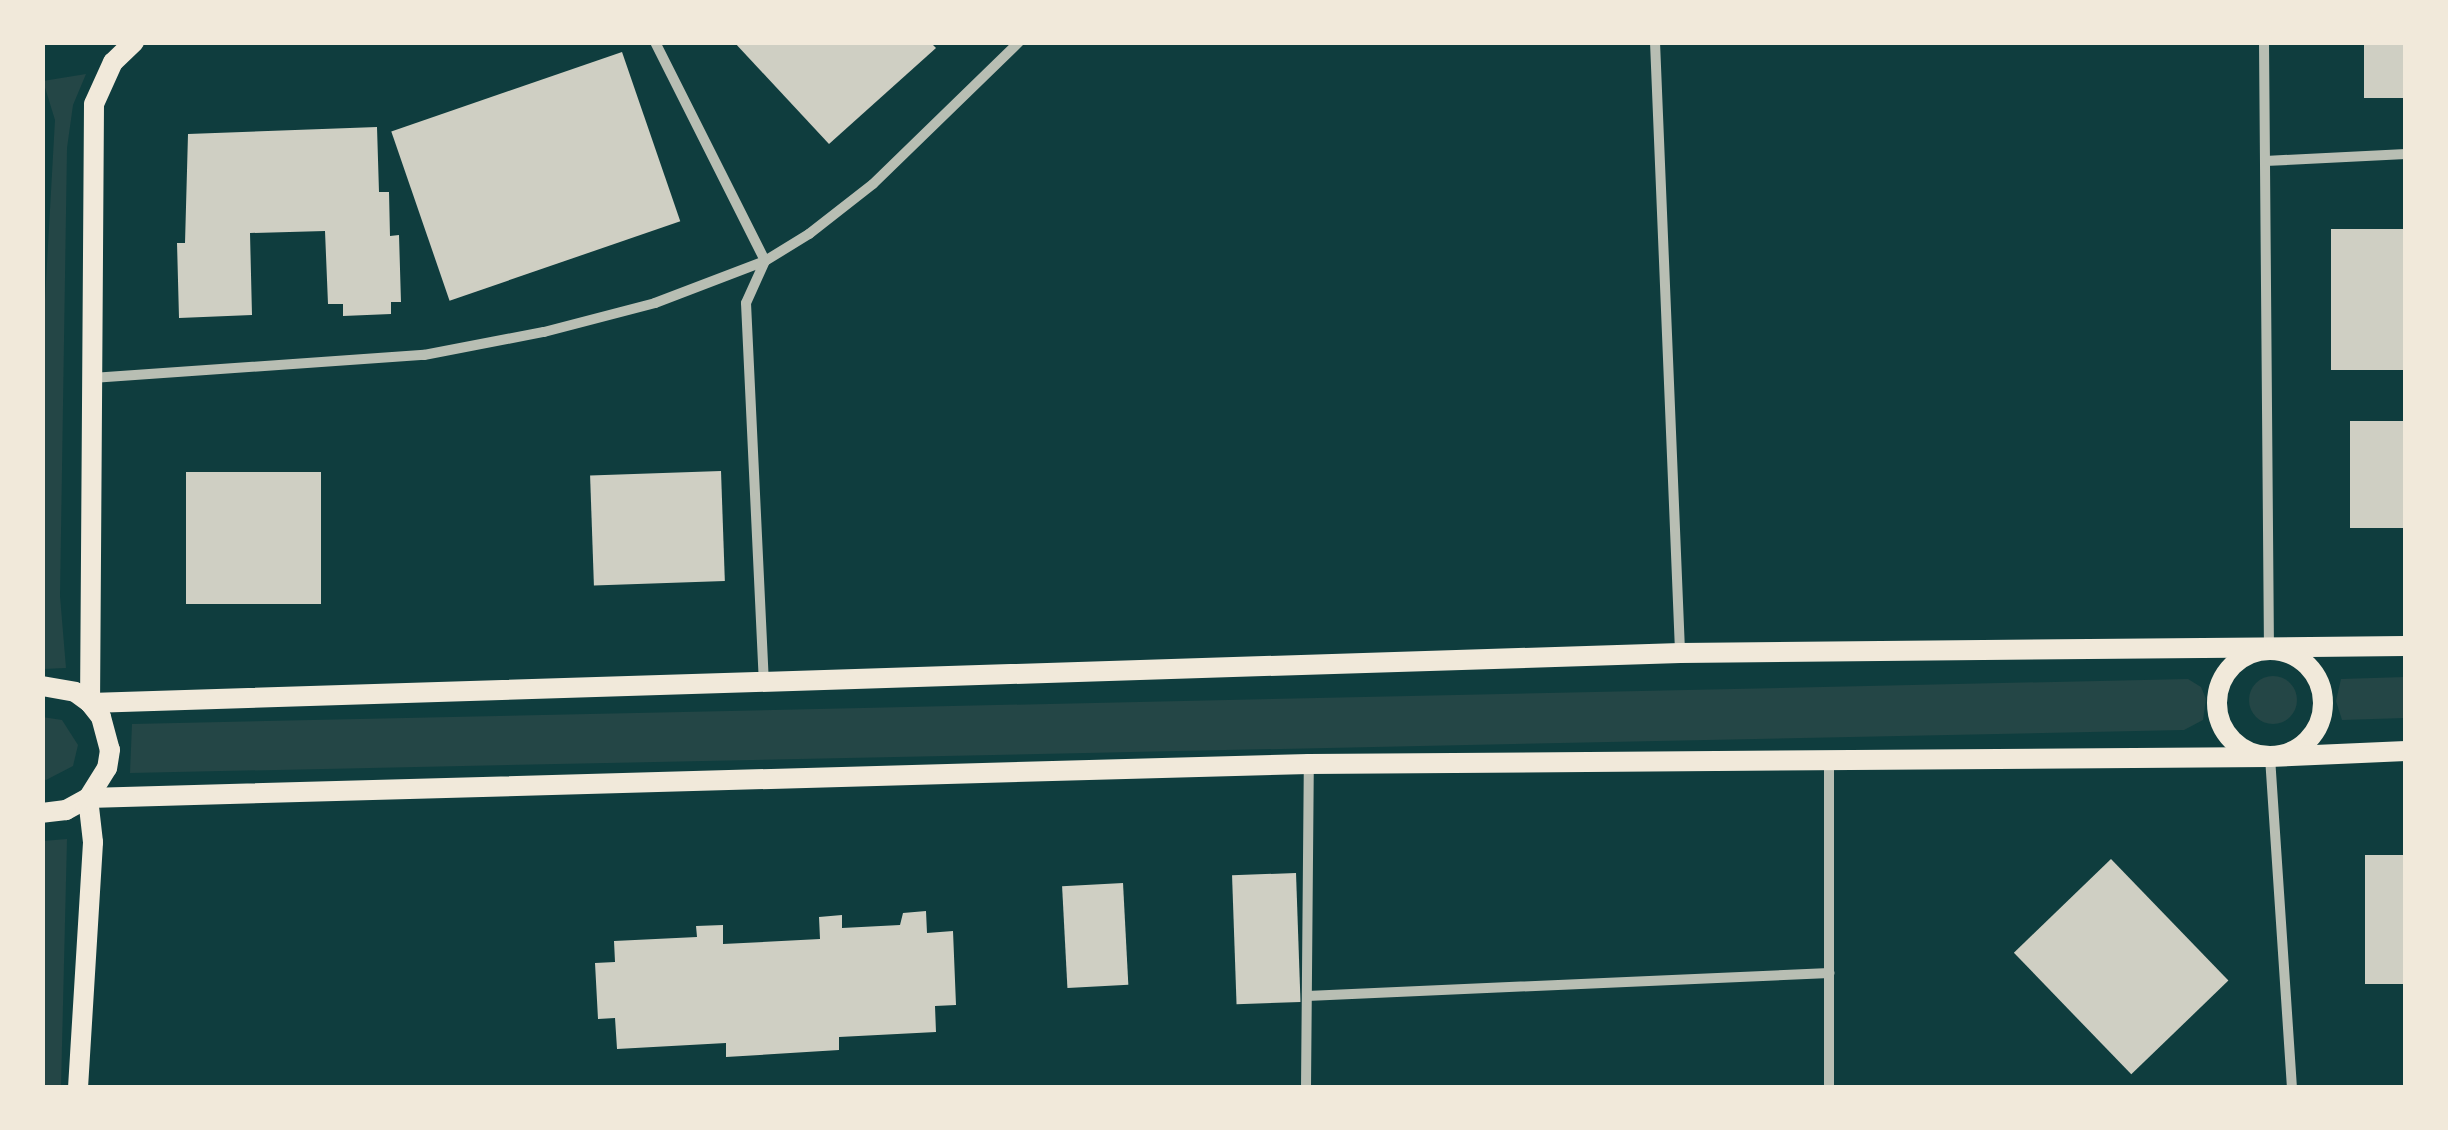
<!DOCTYPE html>
<style>
body{margin:0}
#map{position:relative;width:2448px;height:1130px;overflow:hidden;background:#0f3d3e;font-family:"Public Sans",sans-serif}
div>[style]{position:absolute}
[style*='--x']{left:calc(var(--x)*1px);top:calc(var(--y)*1px);width:calc(var(--w)*1px);rotate:calc(var(--a)*1deg)}
.green>*{inset:0;background:#244646}
.round{border-radius:50%}
.building>*{inset:0;background:#cfcfc3;transform-origin:0 0}
.minor>*{height:10px;margin:-5px;padding:0 5px;transform-origin:5px;border-radius:5px;background:#b8beb3}
.secondary>*{height:20px;margin:-10px;padding:0 10px;transform-origin:10px;border-radius:10px;background:#f1e9da}
.secondary>.ring{margin:-10px;padding:0;box-sizing:content-box;background:none;border:20px solid #f1e9da;border-radius:50%}
span{translate:-50% -50%;white-space:nowrap;text-align:center;line-height:1.15;-webkit-text-stroke:8px #f1e9da;paint-order:stroke}
.frame{position:absolute;inset:0;border:45px solid #f1e9da;pointer-events:none}
</style>
<div id="map">
<div class="green">
<i style="clip-path:polygon(86px 74px,73px 105px,67px 148px,60px 596px,66px 668px,43px 669px,42px 353px,55px 120px,43px 81px)"></i>
<i class="round" style="left:2249px;top:676px;width:48px;height:48px"></i>
<i style="clip-path:polygon(2405px 677px,2405px 718px,2342px 720px,2336px 701px,2341px 679px)"></i>
<i style="clip-path:polygon(2188px 679px,2201px 687px,2206px 699px,2203px 720px,2184px 730px,130px 773px,132px 724px)"></i>
<i style="clip-path:polygon(42px 717px,62px 720px,78px 745px,73px 766px,46px 780px,43px 779px)"></i>
<i style="clip-path:polygon(67px 839px,61px 1087px,43px 1087px,43px 841px)"></i>
</div>
<div class="building">
<i style="clip-path:polygon(734px 42px,930px 42px,936px 48px,829px 144px)"></i>
<i style="left:2364px;top:42px;width:42px;height:56px"></i>
<i style="left:622px;top:52px;width:179px;height:244px;rotate:71deg"></i>
<i style="clip-path:polygon(377px 127px,379px 192px,389px 192px,390px 236px,399px 235px,401px 302px,391px 302px,391px 314px,343px 316px,343px 304px,328px 304px,325px 231px,250px 233px,252px 315px,179px 318px,177px 243px,185px 243px,188px 134px)"></i>
<i style="left:2331px;top:229px;width:75px;height:141px"></i>
<i style="left:2406px;top:421px;width:107px;height:56px;rotate:90deg"></i>
<i style="left:721px;top:471px;width:110px;height:131px;rotate:88deg"></i>
<i style="left:186px;top:472px;width:135px;height:132px"></i>
<i style="left:2406px;top:855px;width:129px;height:41px;rotate:90deg"></i>
<i style="left:2111px;top:859px;width:169px;height:135px;rotate:46deg"></i>
<i style="left:1296px;top:873px;width:129px;height:64px;rotate:88deg"></i>
<i style="left:1123px;top:883px;width:102px;height:61px;rotate:87deg"></i>
<i style="clip-path:polygon(926px 911px,927px 933px,953px 931px,956px 1005px,935px 1006px,936px 1032px,839px 1037px,839px 1050px,726px 1057px,726px 1043px,617px 1049px,615px 1018px,598px 1019px,595px 963px,615px 962px,614px 941px,697px 937px,696px 926px,723px 925px,723px 944px,820px 939px,819px 917px,842px 915px,842px 928px,900px 925px,903px 913px)"></i>
</div>
<div class="minor">
<i style="--x:655;--y:42;--w:245;--a:63.3"></i>
<i style="--x:765;--y:261;--w:46;--a:114.3"></i>
<i style="--x:746;--y:303;--w:377;--a:87.3"></i>
<i style="--x:1655;--y:42;--w:611;--a:87.65"></i>
<i style="--x:2264;--y:42;--w:606;--a:89.53"></i>
<i style="--x:2265;--y:161;--w:141;--a:-2.8"></i>
<i style="--x:92;--y:378;--w:333;--a:-4"></i>
<i style="--x:424;--y:355;--w:122;--a:-10.9"></i>
<i style="--x:544;--y:332;--w:115;--a:-14.6"></i>
<i style="--x:655;--y:303;--w:118;--a:-20.9"></i>
<i style="--x:765;--y:261;--w:52;--a:-31.5"></i>
<i style="--x:809;--y:234;--w:81;--a:-38"></i>
<i style="--x:873;--y:184;--w:204;--a:-44.2"></i>
<i style="--x:2270;--y:757;--w:332;--a:86.2"></i>
<i style="--x:1307;--y:996;--w:523;--a:-2.52"></i>
<i style="--x:1306;--y:1088;--w:324;--a:-89.5"></i>
<i style="--x:1829;--y:1088;--w:327;--a:-90"></i>
</div>
<div class="secondary">
<i style="--x:134;--y:42;--w:29;--a:136"></i>
<i style="--x:113;--y:62;--w:46;--a:114.3"></i>
<i style="--x:94;--y:104;--w:599;--a:90.38"></i>
<i style="--x:90;--y:703;--w:1591;--a:-1.8"></i>
<i style="--x:1680;--y:653;--w:726;--a:-0.55"></i>
<i class="ring" style="left:2217px;top:650px;width:86px;height:86px"></i>
<i style="--x:42;--y:686;--w:34;--a:10"></i>
<i style="--x:75;--y:692;--w:19;--a:36"></i>
<i style="--x:90;--y:703;--w:18;--a:52"></i>
<i style="--x:101;--y:717;--w:34;--a:75"></i>
<i style="--x:110;--y:750;--w:18;--a:99"></i>
<i style="--x:107;--y:768;--w:36;--a:122"></i>
<i style="--x:88;--y:798;--w:25;--a:151"></i>
<i style="--x:66;--y:810;--w:24;--a:173"></i>
<i style="--x:78;--y:1088;--w:246;--a:-86.5"></i>
<i style="--x:93;--y:842;--w:44;--a:-96.5"></i>
<i style="--x:88;--y:798;--w:1221;--a:-1.6"></i>
<i style="--x:1309;--y:764;--w:961;--a:-0.42"></i>
<i style="--x:2270;--y:757;--w:136;--a:-2.5"></i>
</div>
<div class="frame"></div>
</div>
